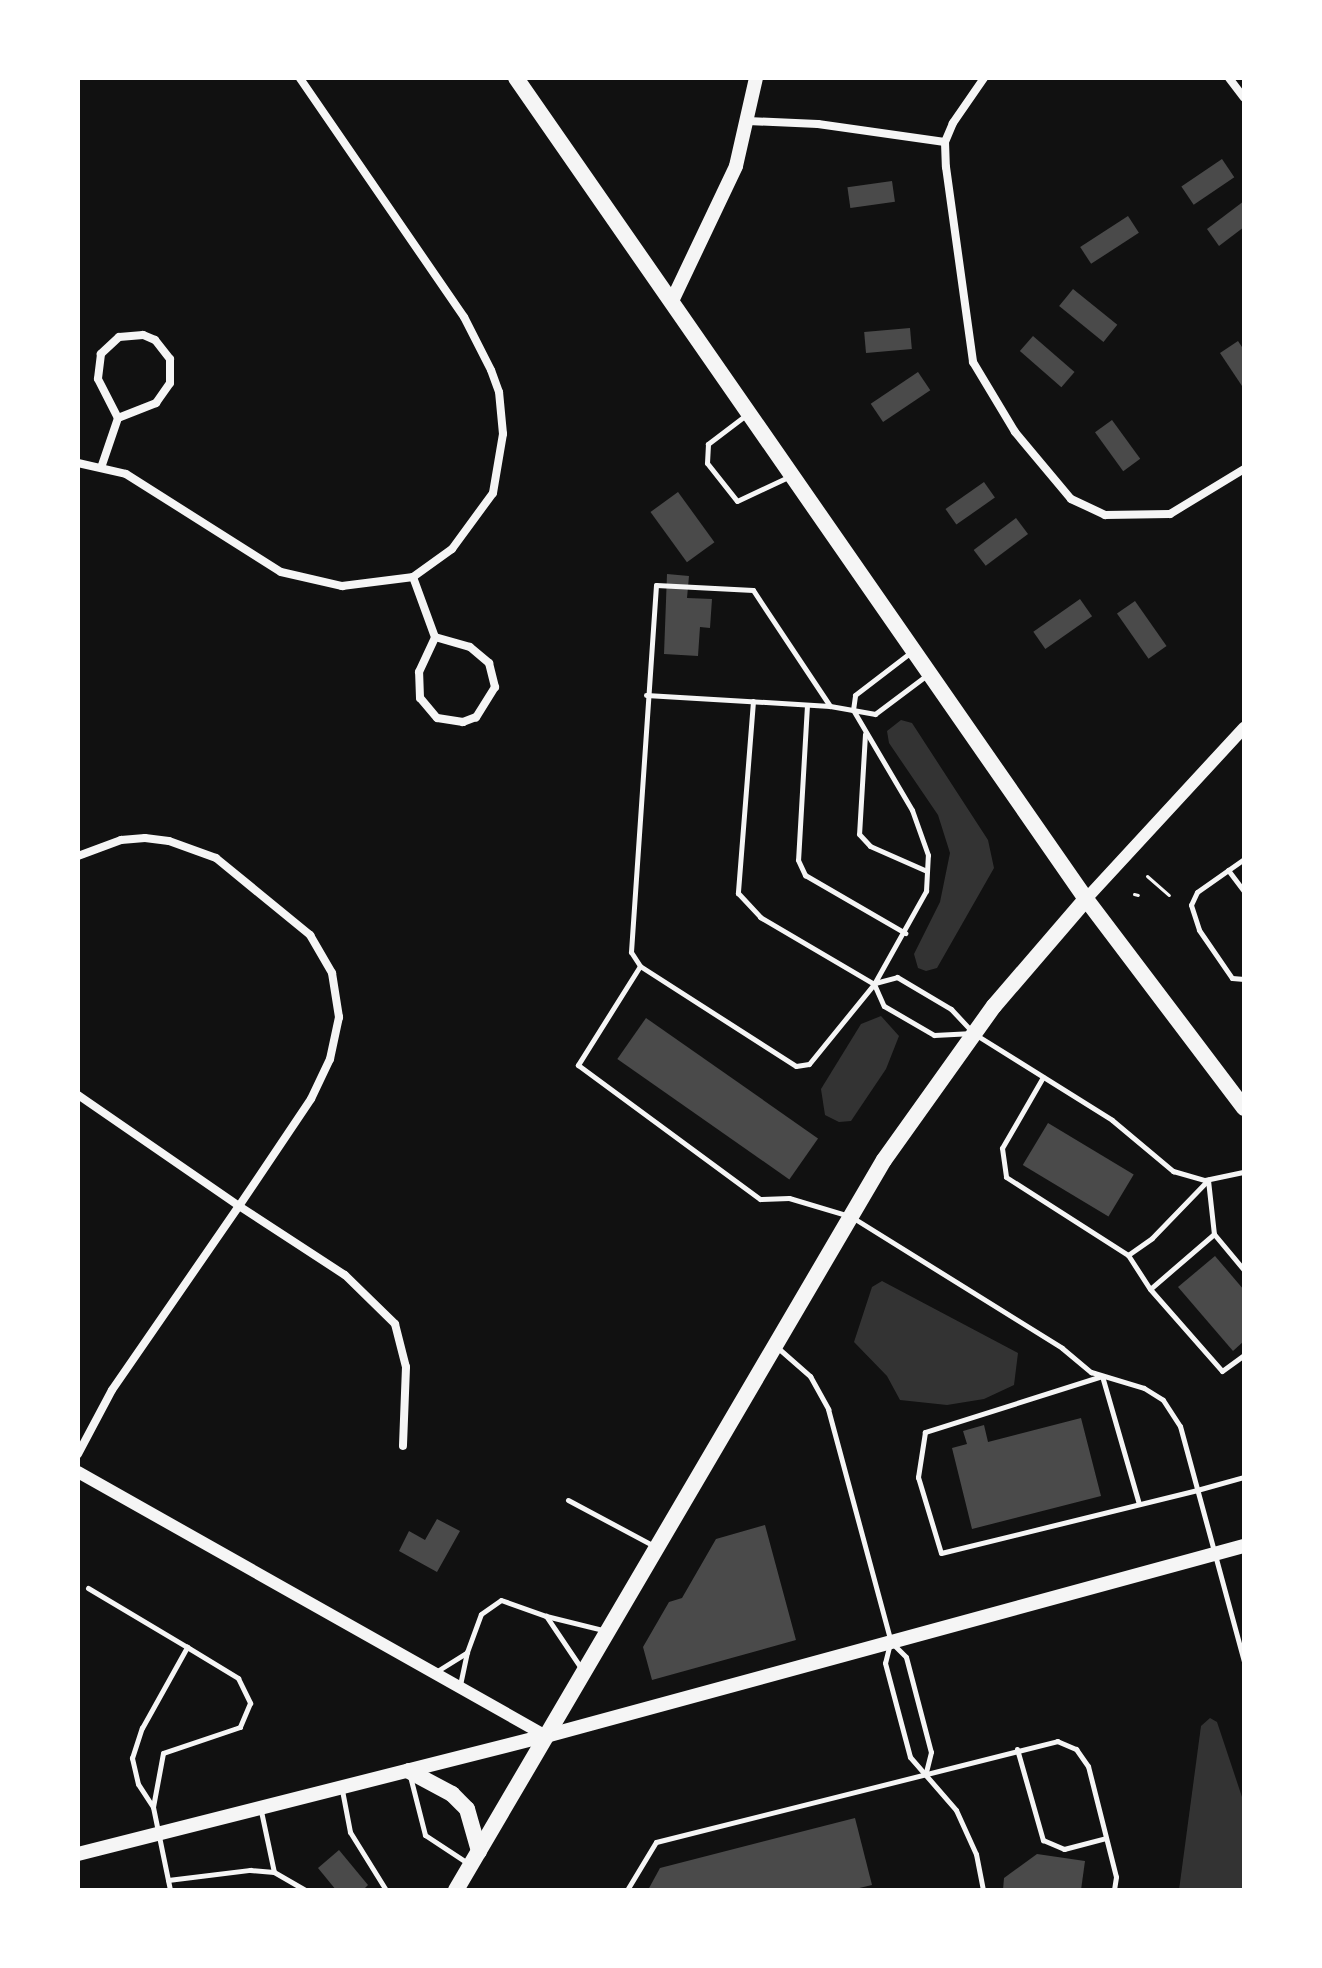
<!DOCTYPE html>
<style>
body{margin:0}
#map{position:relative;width:1322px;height:1968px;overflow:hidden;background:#111;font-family:Poppins,sans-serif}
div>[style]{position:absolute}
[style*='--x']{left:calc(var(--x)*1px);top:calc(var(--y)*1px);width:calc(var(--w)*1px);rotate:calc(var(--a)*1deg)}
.water>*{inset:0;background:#333}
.building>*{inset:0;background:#4a4a4a;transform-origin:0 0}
.path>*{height:3px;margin:-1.5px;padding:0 1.5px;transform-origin:1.5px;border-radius:1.5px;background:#f5f5f5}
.service>*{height:5px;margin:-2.5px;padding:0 2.5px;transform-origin:2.5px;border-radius:2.5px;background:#f5f5f5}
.minor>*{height:8px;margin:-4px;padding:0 4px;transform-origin:4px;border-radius:4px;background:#f5f5f5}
.tertiary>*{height:12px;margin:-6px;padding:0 6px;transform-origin:6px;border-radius:6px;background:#f5f5f5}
.secondary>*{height:14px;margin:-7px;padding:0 7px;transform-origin:7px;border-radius:7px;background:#f5f5f5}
.primary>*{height:16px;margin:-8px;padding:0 8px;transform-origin:8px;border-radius:8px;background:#f5f5f5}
span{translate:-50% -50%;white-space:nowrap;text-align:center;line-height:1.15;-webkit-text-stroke:7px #fff;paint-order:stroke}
.frame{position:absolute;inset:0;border:80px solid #fff;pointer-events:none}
</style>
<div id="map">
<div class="water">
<i style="clip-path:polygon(901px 720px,912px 723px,988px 840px,994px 868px,937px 968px,926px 971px,918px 968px,914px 954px,940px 902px,950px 853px,938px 815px,889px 743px,887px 731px)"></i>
<i style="clip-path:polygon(881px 1016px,899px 1036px,886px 1069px,851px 1121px,839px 1122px,825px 1115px,821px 1089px,861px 1024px)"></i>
<i style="clip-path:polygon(882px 1281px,1018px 1353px,1014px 1385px,984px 1399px,947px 1405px,900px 1400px,887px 1376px,854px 1342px,872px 1287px)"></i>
<i style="clip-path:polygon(1210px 1718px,1217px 1722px,1244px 1803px,1244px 1890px,1179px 1890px,1201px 1726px)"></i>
</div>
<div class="building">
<i style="left:1222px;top:159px;width:22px;height:49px;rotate:56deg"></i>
<i style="left:892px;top:181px;width:21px;height:45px;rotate:82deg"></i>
<i style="clip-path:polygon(1244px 201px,1244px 227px,1219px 246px,1207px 229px)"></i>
<i style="left:1128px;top:216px;width:20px;height:57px;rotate:57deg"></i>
<i style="left:1073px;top:289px;width:57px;height:22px;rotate:39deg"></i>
<i style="left:910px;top:328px;width:21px;height:46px;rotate:85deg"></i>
<i style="left:1033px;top:336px;width:55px;height:20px;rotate:41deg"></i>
<i style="clip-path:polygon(1238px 341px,1244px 350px,1244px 389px,1220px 353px)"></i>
<i style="left:918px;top:372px;width:22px;height:57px;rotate:56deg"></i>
<i style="left:1112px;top:420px;width:48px;height:21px;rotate:54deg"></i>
<i style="left:984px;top:482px;width:19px;height:47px;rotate:55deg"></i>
<i style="left:678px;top:492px;width:62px;height:34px;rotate:54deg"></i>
<i style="left:1016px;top:518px;width:20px;height:53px;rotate:53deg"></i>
<i style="clip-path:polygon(667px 574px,689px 576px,687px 598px,712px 599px,710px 628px,700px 627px,698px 656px,664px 654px)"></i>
<i style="left:1080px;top:599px;width:21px;height:57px;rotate:55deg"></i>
<i style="left:1135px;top:601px;width:55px;height:22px;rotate:55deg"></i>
<i style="left:646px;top:1018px;width:210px;height:50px;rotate:35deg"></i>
<i style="left:1048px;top:1123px;width:100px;height:49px;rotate:31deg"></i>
<i style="clip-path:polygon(1215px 1256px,1244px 1290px,1244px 1341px,1233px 1351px,1178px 1287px)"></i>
<i style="clip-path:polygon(1081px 1418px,1101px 1496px,972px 1529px,952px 1448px,967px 1444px,963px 1431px,984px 1425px,988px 1442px)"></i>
<i style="clip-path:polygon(437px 1519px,460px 1531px,437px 1572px,399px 1551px,409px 1531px,425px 1540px)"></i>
<i style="clip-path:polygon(765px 1525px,796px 1640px,652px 1680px,643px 1647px,669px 1602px,682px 1598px,716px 1539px)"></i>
<i style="clip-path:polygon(855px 1818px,872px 1885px,851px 1890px,648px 1890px,660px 1868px)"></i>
<i style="clip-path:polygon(339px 1850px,368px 1885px,363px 1890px,336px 1890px,318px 1868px)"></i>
<i style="clip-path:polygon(1037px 1854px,1085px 1861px,1081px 1890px,1003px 1890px,1004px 1878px)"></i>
</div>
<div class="path">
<i style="--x:1147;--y:876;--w:29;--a:41"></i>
<i style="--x:1134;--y:894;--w:4;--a:14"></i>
</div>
<div class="service">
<i style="--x:746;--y:415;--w:48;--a:142.7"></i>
<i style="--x:708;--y:444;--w:19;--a:93"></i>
<i style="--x:707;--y:463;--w:48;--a:51.7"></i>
<i style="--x:737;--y:501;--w:56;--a:-25.2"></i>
<i style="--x:646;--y:695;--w:184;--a:3.4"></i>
<i style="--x:830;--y:706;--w:46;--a:10.1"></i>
<i style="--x:875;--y:714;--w:65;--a:-36.9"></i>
<i style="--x:753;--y:701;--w:193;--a:94.5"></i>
<i style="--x:738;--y:893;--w:33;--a:47"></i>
<i style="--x:760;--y:917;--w:132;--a:30.4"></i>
<i style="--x:874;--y:984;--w:24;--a:66"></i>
<i style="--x:884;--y:1006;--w:58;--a:30.1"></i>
<i style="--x:934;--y:1035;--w:34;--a:-3"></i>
<i style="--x:807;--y:705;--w:155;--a:93.3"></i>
<i style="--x:798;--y:860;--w:17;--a:65"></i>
<i style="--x:805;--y:875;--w:116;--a:30.1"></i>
<i style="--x:830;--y:706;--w:139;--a:-123.6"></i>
<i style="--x:753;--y:590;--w:97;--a:-177"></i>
<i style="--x:656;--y:585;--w:368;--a:93.9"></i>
<i style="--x:631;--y:952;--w:17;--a:57"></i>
<i style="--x:640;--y:966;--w:185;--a:32.7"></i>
<i style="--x:796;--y:1066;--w:13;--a:-9"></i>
<i style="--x:809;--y:1064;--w:103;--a:-50.9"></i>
<i style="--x:874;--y:984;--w:107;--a:-60.8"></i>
<i style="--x:926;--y:891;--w:36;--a:-87"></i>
<i style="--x:928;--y:855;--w:48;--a:-109.6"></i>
<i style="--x:912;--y:810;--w:116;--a:-120.5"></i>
<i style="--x:853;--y:710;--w:15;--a:-82"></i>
<i style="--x:855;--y:695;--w:69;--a:-37.4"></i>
<i style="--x:865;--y:734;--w:100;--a:93.4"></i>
<i style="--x:859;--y:834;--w:16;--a:47"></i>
<i style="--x:870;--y:846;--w:62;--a:23.7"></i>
<i style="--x:1244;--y:859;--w:57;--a:144.9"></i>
<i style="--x:1197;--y:892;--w:14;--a:115"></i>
<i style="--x:1191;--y:905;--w:26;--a:72"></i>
<i style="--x:1199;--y:930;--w:58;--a:55.5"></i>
<i style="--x:1232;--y:978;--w:12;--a:5"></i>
<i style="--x:1228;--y:870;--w:26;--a:53"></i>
<i style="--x:640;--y:966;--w:117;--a:122.1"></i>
<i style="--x:578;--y:1065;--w:226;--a:36.4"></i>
<i style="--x:760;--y:1199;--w:29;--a:-2"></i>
<i style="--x:789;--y:1198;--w:59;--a:16.6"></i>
<i style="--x:875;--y:983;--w:23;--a:-15"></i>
<i style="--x:897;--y:977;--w:63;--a:30.7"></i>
<i style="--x:951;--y:1009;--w:33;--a:47"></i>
<i style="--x:973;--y:1033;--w:164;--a:32"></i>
<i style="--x:1112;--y:1120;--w:80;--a:39.9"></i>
<i style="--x:1173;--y:1171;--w:33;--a:16"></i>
<i style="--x:1205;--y:1180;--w:40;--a:-12"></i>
<i style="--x:1043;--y:1077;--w:82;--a:120"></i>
<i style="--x:1002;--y:1148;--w:29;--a:82"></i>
<i style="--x:1006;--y:1177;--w:145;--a:32.6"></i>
<i style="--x:1128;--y:1255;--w:29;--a:-35"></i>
<i style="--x:1152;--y:1238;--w:81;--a:-46"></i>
<i style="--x:1208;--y:1180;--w:54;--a:83.7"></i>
<i style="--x:1214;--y:1234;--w:47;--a:50.2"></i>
<i style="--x:855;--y:1219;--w:244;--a:31.9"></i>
<i style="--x:1062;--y:1348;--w:38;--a:40"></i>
<i style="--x:1091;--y:1372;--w:55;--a:16.8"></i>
<i style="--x:1144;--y:1388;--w:22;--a:32"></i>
<i style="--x:1163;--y:1400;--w:31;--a:57"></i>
<i style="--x:1180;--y:1426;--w:245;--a:74.8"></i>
<i style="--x:1214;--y:1234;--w:84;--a:139.3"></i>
<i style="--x:1150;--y:1289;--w:109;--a:48.7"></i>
<i style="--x:1222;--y:1371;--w:27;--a:-36"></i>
<i style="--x:1128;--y:1255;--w:40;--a:57.1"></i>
<i style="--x:778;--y:1348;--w:43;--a:41.2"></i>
<i style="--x:810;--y:1376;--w:38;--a:61"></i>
<i style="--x:828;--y:1409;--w:241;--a:74.9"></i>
<i style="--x:891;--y:1642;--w:21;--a:45"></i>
<i style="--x:906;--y:1657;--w:98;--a:75.3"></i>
<i style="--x:931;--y:1752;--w:21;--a:104"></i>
<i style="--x:568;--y:1500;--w:100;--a:28.1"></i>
<i style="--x:1139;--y:1504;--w:133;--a:-106.1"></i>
<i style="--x:1102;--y:1376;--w:186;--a:162.4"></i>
<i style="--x:925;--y:1432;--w:46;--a:98.8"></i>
<i style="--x:918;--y:1477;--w:79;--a:73.2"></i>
<i style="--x:941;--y:1553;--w:264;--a:-13.8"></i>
<i style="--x:1197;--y:1490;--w:49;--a:-15.5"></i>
<i style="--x:88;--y:1588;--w:115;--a:30.8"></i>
<i style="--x:889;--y:1647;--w:16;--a:104"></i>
<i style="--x:885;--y:1663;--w:97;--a:75.1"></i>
<i style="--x:910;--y:1757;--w:70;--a:49"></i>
<i style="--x:956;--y:1810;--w:48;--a:65.6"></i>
<i style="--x:976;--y:1854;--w:37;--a:79"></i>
<i style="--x:467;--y:1652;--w:40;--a:-69.8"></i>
<i style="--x:481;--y:1614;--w:24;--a:-35"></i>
<i style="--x:501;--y:1600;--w:48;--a:19.6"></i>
<i style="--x:581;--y:1668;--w:63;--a:-123.9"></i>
<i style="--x:546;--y:1616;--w:59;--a:13.8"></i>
<i style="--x:434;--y:1673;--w:39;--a:-32"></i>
<i style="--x:467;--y:1652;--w:35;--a:102"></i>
<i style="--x:1017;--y:1749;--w:95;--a:74.1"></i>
<i style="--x:1043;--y:1840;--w:23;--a:23"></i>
<i style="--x:1064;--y:1849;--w:43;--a:-14.7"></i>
<i style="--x:410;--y:1776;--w:61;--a:75.7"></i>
<i style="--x:425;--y:1835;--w:53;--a:33.4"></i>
<i style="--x:342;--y:1790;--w:43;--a:79.2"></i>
<i style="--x:350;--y:1832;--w:68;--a:58.2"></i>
<i style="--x:153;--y:1807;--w:27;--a:-123"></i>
<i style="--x:138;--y:1784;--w:27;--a:-103"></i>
<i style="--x:132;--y:1758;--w:32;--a:-72"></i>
<i style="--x:142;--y:1728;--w:93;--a:-60.9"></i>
<i style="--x:187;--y:1647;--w:60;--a:31.3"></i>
<i style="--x:238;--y:1678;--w:28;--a:64"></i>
<i style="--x:250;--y:1703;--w:26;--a:113"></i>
<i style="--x:240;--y:1727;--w:81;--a:161.3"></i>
<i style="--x:163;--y:1753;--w:55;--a:100.5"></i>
<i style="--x:153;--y:1807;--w:85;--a:78.4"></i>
<i style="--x:261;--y:1811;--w:62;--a:78"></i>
<i style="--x:168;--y:1880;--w:83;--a:-7"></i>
<i style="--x:250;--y:1870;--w:24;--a:5"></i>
<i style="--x:274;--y:1872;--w:36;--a:30"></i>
<i style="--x:627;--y:1890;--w:56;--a:-58.9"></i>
<i style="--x:656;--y:1842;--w:414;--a:-14.1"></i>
<i style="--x:1057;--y:1741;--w:21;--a:23"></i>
<i style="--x:1076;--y:1749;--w:21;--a:55"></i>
<i style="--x:1088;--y:1766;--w:114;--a:75.8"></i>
<i style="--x:1116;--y:1877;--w:13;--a:99"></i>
</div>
<div class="minor">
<i style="--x:984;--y:78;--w:55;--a:124.6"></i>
<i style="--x:953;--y:123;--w:21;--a:113"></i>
<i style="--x:945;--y:142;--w:25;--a:88"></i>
<i style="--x:946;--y:167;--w:197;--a:82.1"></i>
<i style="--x:973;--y:362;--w:82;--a:59"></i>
<i style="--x:1015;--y:432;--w:87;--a:50.1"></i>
<i style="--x:1071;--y:499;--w:38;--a:25"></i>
<i style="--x:1105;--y:515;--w:65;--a:-0.9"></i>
<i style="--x:1170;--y:514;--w:87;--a:-31.3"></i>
<i style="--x:1229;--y:78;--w:25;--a:53"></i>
<i style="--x:748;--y:121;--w:70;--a:2.5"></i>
<i style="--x:818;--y:124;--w:128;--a:8.1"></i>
<i style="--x:78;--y:463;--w:49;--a:12.9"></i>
<i style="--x:126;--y:474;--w:183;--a:32.3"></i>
<i style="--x:281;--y:572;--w:63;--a:12.9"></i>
<i style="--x:342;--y:586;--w:72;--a:-7.2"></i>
<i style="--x:413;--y:577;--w:48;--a:-35.7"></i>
<i style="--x:452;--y:549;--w:69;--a:-53.8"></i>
<i style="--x:493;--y:493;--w:60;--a:-80.4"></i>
<i style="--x:503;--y:434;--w:42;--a:-95.4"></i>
<i style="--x:499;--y:392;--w:23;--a:-110"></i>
<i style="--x:491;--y:370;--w:59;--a:-117"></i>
<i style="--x:464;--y:317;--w:290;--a:-124.5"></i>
<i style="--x:102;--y:465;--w:50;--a:-71.2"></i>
<i style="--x:118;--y:418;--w:41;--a:-21.5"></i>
<i style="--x:156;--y:403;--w:24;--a:-55"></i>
<i style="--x:170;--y:383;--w:24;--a:-90"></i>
<i style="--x:170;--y:359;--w:24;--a:-128"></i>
<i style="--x:155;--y:340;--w:13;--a:-157"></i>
<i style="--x:143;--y:335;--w:24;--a:175"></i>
<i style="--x:119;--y:337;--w:25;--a:137"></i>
<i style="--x:101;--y:354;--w:25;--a:97"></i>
<i style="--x:98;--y:379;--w:44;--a:62.9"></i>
<i style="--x:413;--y:577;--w:64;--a:69.9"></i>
<i style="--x:435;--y:637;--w:36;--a:16"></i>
<i style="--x:470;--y:647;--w:25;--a:40"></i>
<i style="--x:489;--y:663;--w:25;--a:76"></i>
<i style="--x:495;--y:687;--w:36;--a:122"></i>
<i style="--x:476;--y:717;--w:14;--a:159"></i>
<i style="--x:463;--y:722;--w:26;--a:-171"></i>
<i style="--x:437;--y:718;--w:26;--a:-130"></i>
<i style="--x:420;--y:698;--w:26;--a:-92"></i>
<i style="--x:419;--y:672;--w:38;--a:-65"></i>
<i style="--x:78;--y:856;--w:46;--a:-20.4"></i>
<i style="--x:121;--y:840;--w:24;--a:-5"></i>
<i style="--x:145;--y:838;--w:24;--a:7"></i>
<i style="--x:169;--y:841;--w:50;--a:19.9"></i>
<i style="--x:216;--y:858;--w:122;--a:39.3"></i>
<i style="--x:310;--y:935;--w:44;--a:59.9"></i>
<i style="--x:332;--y:973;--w:45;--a:81"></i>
<i style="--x:339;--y:1017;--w:43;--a:102.1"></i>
<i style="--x:330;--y:1059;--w:44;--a:115.4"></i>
<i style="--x:311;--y:1099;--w:129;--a:123.9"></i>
<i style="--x:239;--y:1206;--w:196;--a:-145.4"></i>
<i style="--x:78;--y:1454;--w:72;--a:-62"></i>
<i style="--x:112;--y:1390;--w:224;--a:-55.4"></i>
<i style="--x:239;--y:1206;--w:126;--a:33.1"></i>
<i style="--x:345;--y:1275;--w:70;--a:44.4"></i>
<i style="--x:395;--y:1324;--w:44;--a:75.7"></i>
<i style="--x:406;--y:1367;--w:79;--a:92.2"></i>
</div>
<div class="tertiary">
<i style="--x:1086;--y:899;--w:233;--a:-47.3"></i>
<i style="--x:78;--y:1472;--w:537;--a:29.43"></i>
</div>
<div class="secondary">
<i style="--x:672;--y:301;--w:149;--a:-64.6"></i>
<i style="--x:736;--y:166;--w:90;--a:-77.2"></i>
<i style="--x:78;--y:1854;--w:483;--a:-14.2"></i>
<i style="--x:546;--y:1736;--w:723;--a:-15.23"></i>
</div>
<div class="primary">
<i style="--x:516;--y:78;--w:999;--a:55.23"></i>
<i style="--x:1086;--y:899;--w:262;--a:52.9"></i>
<i style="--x:409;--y:1771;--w:49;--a:28.1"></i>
<i style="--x:452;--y:1794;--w:21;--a:45"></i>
<i style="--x:467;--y:1809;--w:44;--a:74.1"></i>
<i style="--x:456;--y:1890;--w:846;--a:-59.62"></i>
<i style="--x:884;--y:1160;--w:189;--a:-54.5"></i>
<i style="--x:994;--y:1006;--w:141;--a:-49.3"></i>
</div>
<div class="frame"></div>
</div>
